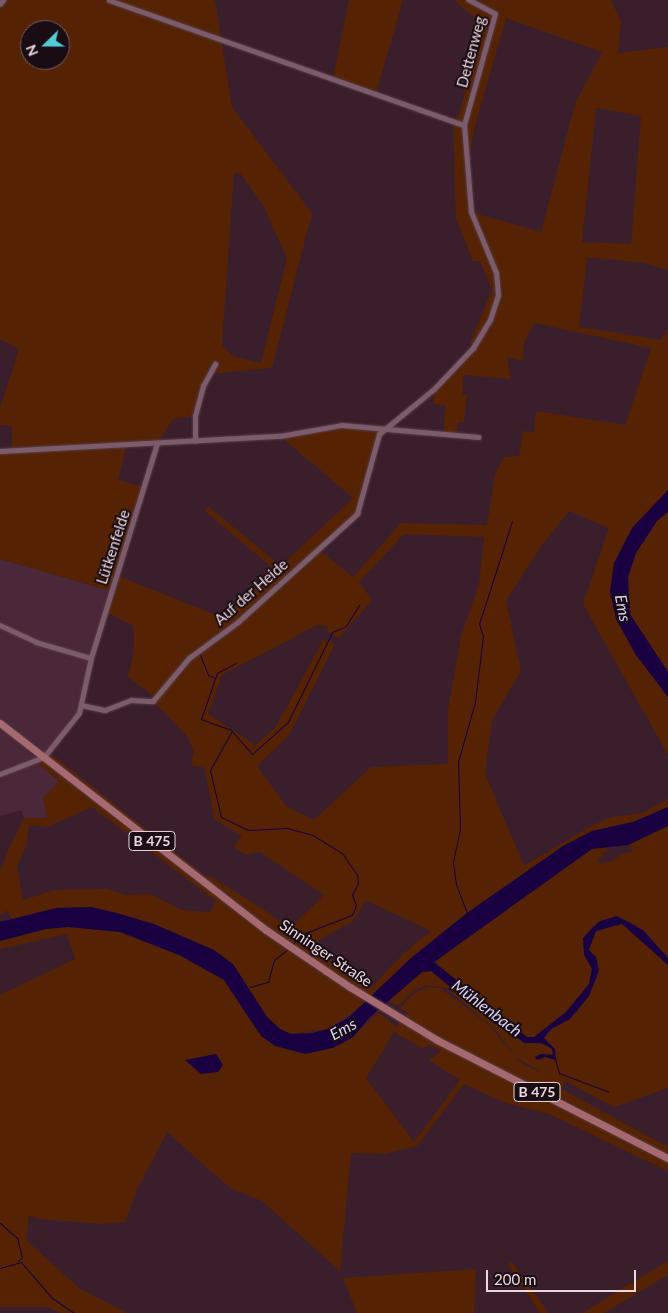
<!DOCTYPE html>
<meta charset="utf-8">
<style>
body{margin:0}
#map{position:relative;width:668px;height:1313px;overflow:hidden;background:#3a1e2c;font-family:Lato,sans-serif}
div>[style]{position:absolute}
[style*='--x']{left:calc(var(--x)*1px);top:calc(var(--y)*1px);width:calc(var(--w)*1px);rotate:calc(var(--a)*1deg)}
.built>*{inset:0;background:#4a2739}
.green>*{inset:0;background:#552304}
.water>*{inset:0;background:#190040}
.stream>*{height:1px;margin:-0.5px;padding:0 0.5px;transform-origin:0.5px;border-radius:0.5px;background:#190040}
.roads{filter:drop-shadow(0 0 1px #553d49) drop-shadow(0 0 1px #553d49)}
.street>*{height:4.5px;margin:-2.25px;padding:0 2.25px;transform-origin:2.25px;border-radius:2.25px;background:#7c5b6a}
.primary>*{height:7px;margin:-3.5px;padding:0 3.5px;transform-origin:3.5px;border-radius:3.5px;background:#a76970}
span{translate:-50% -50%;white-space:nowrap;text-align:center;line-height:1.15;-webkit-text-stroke:4px #190d13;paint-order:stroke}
.shield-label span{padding:1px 4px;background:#190d13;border:1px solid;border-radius:4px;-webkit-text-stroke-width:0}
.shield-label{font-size:14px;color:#ebd7e0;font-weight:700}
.street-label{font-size:15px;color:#ebd7e0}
.water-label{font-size:16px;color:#d5d0f8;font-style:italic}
.north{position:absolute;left:20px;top:20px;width:50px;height:50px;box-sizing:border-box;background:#190d13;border:1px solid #6d5e65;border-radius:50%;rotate:248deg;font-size:14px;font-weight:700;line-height:20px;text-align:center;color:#ebd7e0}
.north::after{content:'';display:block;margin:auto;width:18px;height:22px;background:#52cbd7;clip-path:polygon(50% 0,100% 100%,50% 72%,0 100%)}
.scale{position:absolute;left:486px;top:1270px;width:150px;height:22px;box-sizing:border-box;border:2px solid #ebd7e0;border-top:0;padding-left:6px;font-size:15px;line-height:18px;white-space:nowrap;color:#ebd7e0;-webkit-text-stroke:4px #190d13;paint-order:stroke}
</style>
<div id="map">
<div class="built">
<i style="clip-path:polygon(0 559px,111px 591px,79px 713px,39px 765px,59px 781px,47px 818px,24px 818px,21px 810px,1px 816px,0 814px)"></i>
</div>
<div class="green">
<i style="clip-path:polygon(evenodd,0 0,215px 0,232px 107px,312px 213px,272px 368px,210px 374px,195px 416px,173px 419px,157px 444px,126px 446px,118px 480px,145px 487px,118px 576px,224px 618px,276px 571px,205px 511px,208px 506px,281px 566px,353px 498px,280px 436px,342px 425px,383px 429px,357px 514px,318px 549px,353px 577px,401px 523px,487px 525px,495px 475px,504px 457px,519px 456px,523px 431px,534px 432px,536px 411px,625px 425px,651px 348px,534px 323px,524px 343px,523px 361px,507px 357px,511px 379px,464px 375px,462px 394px,467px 395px,464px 422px,458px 422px,457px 435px,443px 434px,446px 406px,433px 404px,434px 389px,472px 348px,470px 343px,492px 290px,480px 261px,473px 261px,456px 218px,453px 122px,459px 115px,483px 24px,454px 0,611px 0,621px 22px,618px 53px,668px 47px,668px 270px,644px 263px,587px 257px,579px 327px,661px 340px,668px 328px,668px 490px,632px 529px,616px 619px,636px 655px,668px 697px,668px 755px,583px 604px,609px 528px,569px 511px,540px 548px,506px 601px,521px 671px,492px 720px,485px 774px,524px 866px,591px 826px,612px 817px,642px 813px,668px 799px,668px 807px,633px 822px,592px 831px,563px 846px,467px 913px,411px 958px,359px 1009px,328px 1029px,291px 1034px,280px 1029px,267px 1017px,233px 964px,213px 950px,154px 924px,91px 907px,56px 908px,11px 919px,8px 910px,0 916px,0 872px,9px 848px,24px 818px,47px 818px,43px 798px,59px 781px,39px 765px,49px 752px,208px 878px,210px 876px,266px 911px,289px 929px,324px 895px,260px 852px,246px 855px,234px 847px,242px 836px,214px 819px,205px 768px,191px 765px,194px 752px,187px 736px,153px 701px,152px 695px,128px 677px,134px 651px,134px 626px,105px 612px,111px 591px,0 559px,0 451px,12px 450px,12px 426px,0 425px,0 408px,19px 349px,0 339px,0 0,506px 18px,602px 52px,575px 104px,541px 232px,471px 212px,467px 171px,474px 129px,506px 18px,0 0,30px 30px,60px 30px,60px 60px,30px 60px,30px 30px,0 0,596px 108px,641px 116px,631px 244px,582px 242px,596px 108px,0 0,234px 172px,241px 174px,264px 207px,287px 258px,261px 363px,233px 356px,222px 345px,234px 172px,0 0,404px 534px,484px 537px,479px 584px,461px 636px,448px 710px,448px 764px,371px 767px,314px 820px,287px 807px,257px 766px,289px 735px,335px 644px,324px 639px,275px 728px,255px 745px,208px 714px,222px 675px,317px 625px,327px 626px,328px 632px,339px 638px,372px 600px,359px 582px,404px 534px,0 0,92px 807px,216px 901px,210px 912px,182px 910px,150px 894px,127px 895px,107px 889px,55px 890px,23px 900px,17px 867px,26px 846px,29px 825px,47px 827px,92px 807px,0 0,365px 900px,431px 931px,404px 953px,371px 988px,307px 947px,351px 922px,359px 913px,365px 900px)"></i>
<i style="clip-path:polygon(349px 0,403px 0,376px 93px,333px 79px)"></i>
<i style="clip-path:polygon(668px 512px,668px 672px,630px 614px,628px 577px,636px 553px,657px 521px)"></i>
<i style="clip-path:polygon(668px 826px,668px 958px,631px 922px,606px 919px,585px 936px,592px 969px,589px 984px,566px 1012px,534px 1037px,527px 1037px,434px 963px,525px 894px,592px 849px,607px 846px,607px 852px,596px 853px,605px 854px,598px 860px,600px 864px,612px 861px,623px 853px,633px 852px,628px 845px)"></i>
<i style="clip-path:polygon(evenodd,622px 923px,668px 965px,668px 1088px,614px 1107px,565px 1081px,561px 1089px,668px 1147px,668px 1171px,549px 1114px,506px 1103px,464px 1084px,417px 1146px,384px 1154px,351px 1153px,340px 1271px,262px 1201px,230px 1188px,167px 1132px,137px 1190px,125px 1222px,103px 1224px,39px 1219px,29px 1215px,26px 1240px,79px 1288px,127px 1313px,60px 1313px,48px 1307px,0 1307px,0 995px,75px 959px,67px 934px,0 949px,0 941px,46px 929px,68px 927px,120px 932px,179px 955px,224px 980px,252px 1023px,333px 1048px,353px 1037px,378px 1012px,396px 1027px,408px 1013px,400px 1008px,413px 994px,427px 987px,440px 988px,488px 1024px,521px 1063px,547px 1075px,517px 1058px,495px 1029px,446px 988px,425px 985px,411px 993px,398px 1006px,389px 1001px,422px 972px,431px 971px,525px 1043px,544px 1044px,552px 1049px,553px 1055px,540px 1054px,542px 1057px,554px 1059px,553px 1047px,544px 1039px,551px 1030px,570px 1019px,580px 1008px,597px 979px,598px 964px,589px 950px,592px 935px,606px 926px,622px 923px,394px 1032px,422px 1048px,430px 1045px,441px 1051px,429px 1060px,460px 1080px,414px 1142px,366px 1078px,394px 1032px)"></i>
<i style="clip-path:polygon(668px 1261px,668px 1275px,604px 1313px,582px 1313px)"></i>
<i style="clip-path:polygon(512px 1262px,528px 1285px,549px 1313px,540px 1313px,508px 1264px)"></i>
<i style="clip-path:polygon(476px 1269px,474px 1313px,357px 1313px,343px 1278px)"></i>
</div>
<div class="water">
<i style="clip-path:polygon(668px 490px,668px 512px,657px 521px,636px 553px,628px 577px,630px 614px,668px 672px,668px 697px,636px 655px,616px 619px,610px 592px,614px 563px,632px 528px)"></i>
<i style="clip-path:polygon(668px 807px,668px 826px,628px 845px,592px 849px,434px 962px,527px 1037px,534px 1037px,566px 1012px,589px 984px,592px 969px,584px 955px,583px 938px,593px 927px,600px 921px,617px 916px,643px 930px,668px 958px,668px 965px,622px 924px,596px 931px,589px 950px,596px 957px,599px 970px,589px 996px,570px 1019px,551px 1029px,544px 1038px,555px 1049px,556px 1060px,545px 1057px,537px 1060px,535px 1057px,540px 1054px,553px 1055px,552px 1049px,542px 1043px,524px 1043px,500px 1024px,495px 1024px,431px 971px,422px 972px,370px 1017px,353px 1037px,333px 1048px,305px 1054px,275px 1046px,261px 1036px,224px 980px,179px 955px,120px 932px,68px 927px,46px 929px,0 941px,0 922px,56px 908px,91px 907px,117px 913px,154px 924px,214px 950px,233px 964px,267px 1017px,280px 1029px,291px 1034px,312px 1033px,328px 1029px,348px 1018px,411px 958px,467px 913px,563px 846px,592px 831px,633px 822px)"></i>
<i style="clip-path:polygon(216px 1054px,223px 1065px,218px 1072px,201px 1074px,185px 1060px)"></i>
</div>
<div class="stream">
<i style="--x:200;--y:655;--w:22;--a:68"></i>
<i style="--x:208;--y:675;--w:8;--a:23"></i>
<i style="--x:231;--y:730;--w:32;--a:-160"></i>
<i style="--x:201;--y:719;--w:49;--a:-70.8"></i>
<i style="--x:217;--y:673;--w:21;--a:-28"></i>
<i style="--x:467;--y:913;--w:31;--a:-111"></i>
<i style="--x:456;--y:884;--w:22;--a:-98"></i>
<i style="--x:453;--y:862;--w:35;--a:-78"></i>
<i style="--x:460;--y:828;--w:66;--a:-91.7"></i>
<i style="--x:458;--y:762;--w:62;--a:-74.2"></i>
<i style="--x:475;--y:702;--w:66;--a:-83.1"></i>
<i style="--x:483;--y:636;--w:13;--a:-108"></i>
<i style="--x:479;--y:624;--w:108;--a:-72.2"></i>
<i style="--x:292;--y:944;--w:17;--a:-40"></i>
<i style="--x:305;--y:933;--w:50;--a:-21"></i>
<i style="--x:352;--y:915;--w:11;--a:-68"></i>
<i style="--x:356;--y:905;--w:11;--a:-112"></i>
<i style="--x:352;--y:895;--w:13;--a:-63"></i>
<i style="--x:358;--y:883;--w:8;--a:-97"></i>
<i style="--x:357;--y:875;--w:25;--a:-124"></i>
<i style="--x:343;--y:854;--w:36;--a:-148"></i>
<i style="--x:313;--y:835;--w:28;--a:-165"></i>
<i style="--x:286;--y:828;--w:38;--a:177"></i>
<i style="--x:248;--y:830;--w:30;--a:-154"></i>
<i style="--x:221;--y:817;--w:48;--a:-103.2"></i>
<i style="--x:210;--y:770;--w:45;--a:-60.6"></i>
<i style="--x:232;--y:731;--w:30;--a:49"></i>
<i style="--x:252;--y:754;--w:48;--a:-41.6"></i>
<i style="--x:288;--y:722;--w:100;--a:-63.9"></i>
<i style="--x:332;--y:632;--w:15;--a:-23"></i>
<i style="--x:346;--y:626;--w:25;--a:-58"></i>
<i style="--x:250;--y:987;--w:19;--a:-16"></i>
<i style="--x:268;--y:982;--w:23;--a:-75"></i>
<i style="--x:274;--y:960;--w:18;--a:-38"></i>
<i style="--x:555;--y:1059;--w:15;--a:74"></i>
<i style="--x:559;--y:1073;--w:53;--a:20.8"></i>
<i style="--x:0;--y:1223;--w:23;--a:41"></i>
<i style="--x:17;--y:1238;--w:20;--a:75"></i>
<i style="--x:22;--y:1257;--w:6;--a:135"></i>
<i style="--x:0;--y:1268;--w:22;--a:-16"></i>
<i style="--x:21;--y:1262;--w:48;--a:49.3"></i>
<i style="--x:52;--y:1298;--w:27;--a:34"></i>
</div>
<div class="roads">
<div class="street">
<i style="--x:109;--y:0;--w:376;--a:19.4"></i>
<i style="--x:0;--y:4;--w:5;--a:-53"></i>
<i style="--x:195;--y:441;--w:25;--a:-90"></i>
<i style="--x:195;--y:416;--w:31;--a:-75"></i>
<i style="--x:203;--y:386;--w:25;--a:-61"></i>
<i style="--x:0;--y:451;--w:280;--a:-3.1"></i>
<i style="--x:280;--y:436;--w:63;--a:-10.1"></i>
<i style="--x:342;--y:425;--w:137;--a:5"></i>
<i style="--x:0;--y:625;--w:40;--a:25"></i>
<i style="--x:36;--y:642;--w:57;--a:16.2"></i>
<i style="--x:81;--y:705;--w:25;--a:12"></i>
<i style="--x:105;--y:710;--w:28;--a:-21"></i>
<i style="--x:131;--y:700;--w:22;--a:3"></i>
<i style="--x:153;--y:701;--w:56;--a:-50.1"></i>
<i style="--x:189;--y:658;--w:61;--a:-36.3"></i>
<i style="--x:238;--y:622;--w:161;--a:-42.2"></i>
<i style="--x:357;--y:514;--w:83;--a:-74.6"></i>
<i style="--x:379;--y:434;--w:71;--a:-39.3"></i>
<i style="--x:434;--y:389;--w:57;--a:-46.4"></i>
<i style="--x:473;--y:348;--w:33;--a:-59"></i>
<i style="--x:490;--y:320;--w:26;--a:-72"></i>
<i style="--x:498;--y:295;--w:22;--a:-95"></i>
<i style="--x:496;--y:273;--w:66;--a:-112.3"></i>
<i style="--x:471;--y:212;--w:87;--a:-94.6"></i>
<i style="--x:464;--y:125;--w:115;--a:-74.4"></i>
<i style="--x:495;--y:14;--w:30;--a:-152"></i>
<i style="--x:0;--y:774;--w:47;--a:-21.1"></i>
<i style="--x:44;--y:757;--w:56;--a:-51.5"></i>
<i style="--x:79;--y:713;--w:56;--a:-77.7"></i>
<i style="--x:91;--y:658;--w:224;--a:-72.9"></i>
</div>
<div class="primary">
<i style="--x:0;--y:723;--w:337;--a:37.9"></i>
<i style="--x:266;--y:930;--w:102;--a:34.2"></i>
<i style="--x:350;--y:987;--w:102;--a:31.3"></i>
<i style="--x:437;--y:1040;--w:259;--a:27.1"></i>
</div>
</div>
<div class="shield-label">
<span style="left:152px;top:841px">B 475</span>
<span style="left:537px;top:1092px">B 475</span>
</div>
<div class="street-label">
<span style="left:471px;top:52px;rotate:-75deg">Dettenweg</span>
<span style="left:113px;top:547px;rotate:-72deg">Lütkenfelde</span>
<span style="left:251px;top:592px;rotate:-41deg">Auf der Heide</span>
<span style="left:326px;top:953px;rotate:34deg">Sinninger Straße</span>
</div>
<div class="water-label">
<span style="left:623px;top:608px;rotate:79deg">Ems</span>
<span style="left:487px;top:1008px;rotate:37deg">Mühlenbach</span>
<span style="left:343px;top:1029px;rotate:-29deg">Ems</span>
</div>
<div class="north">N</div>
<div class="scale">200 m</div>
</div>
